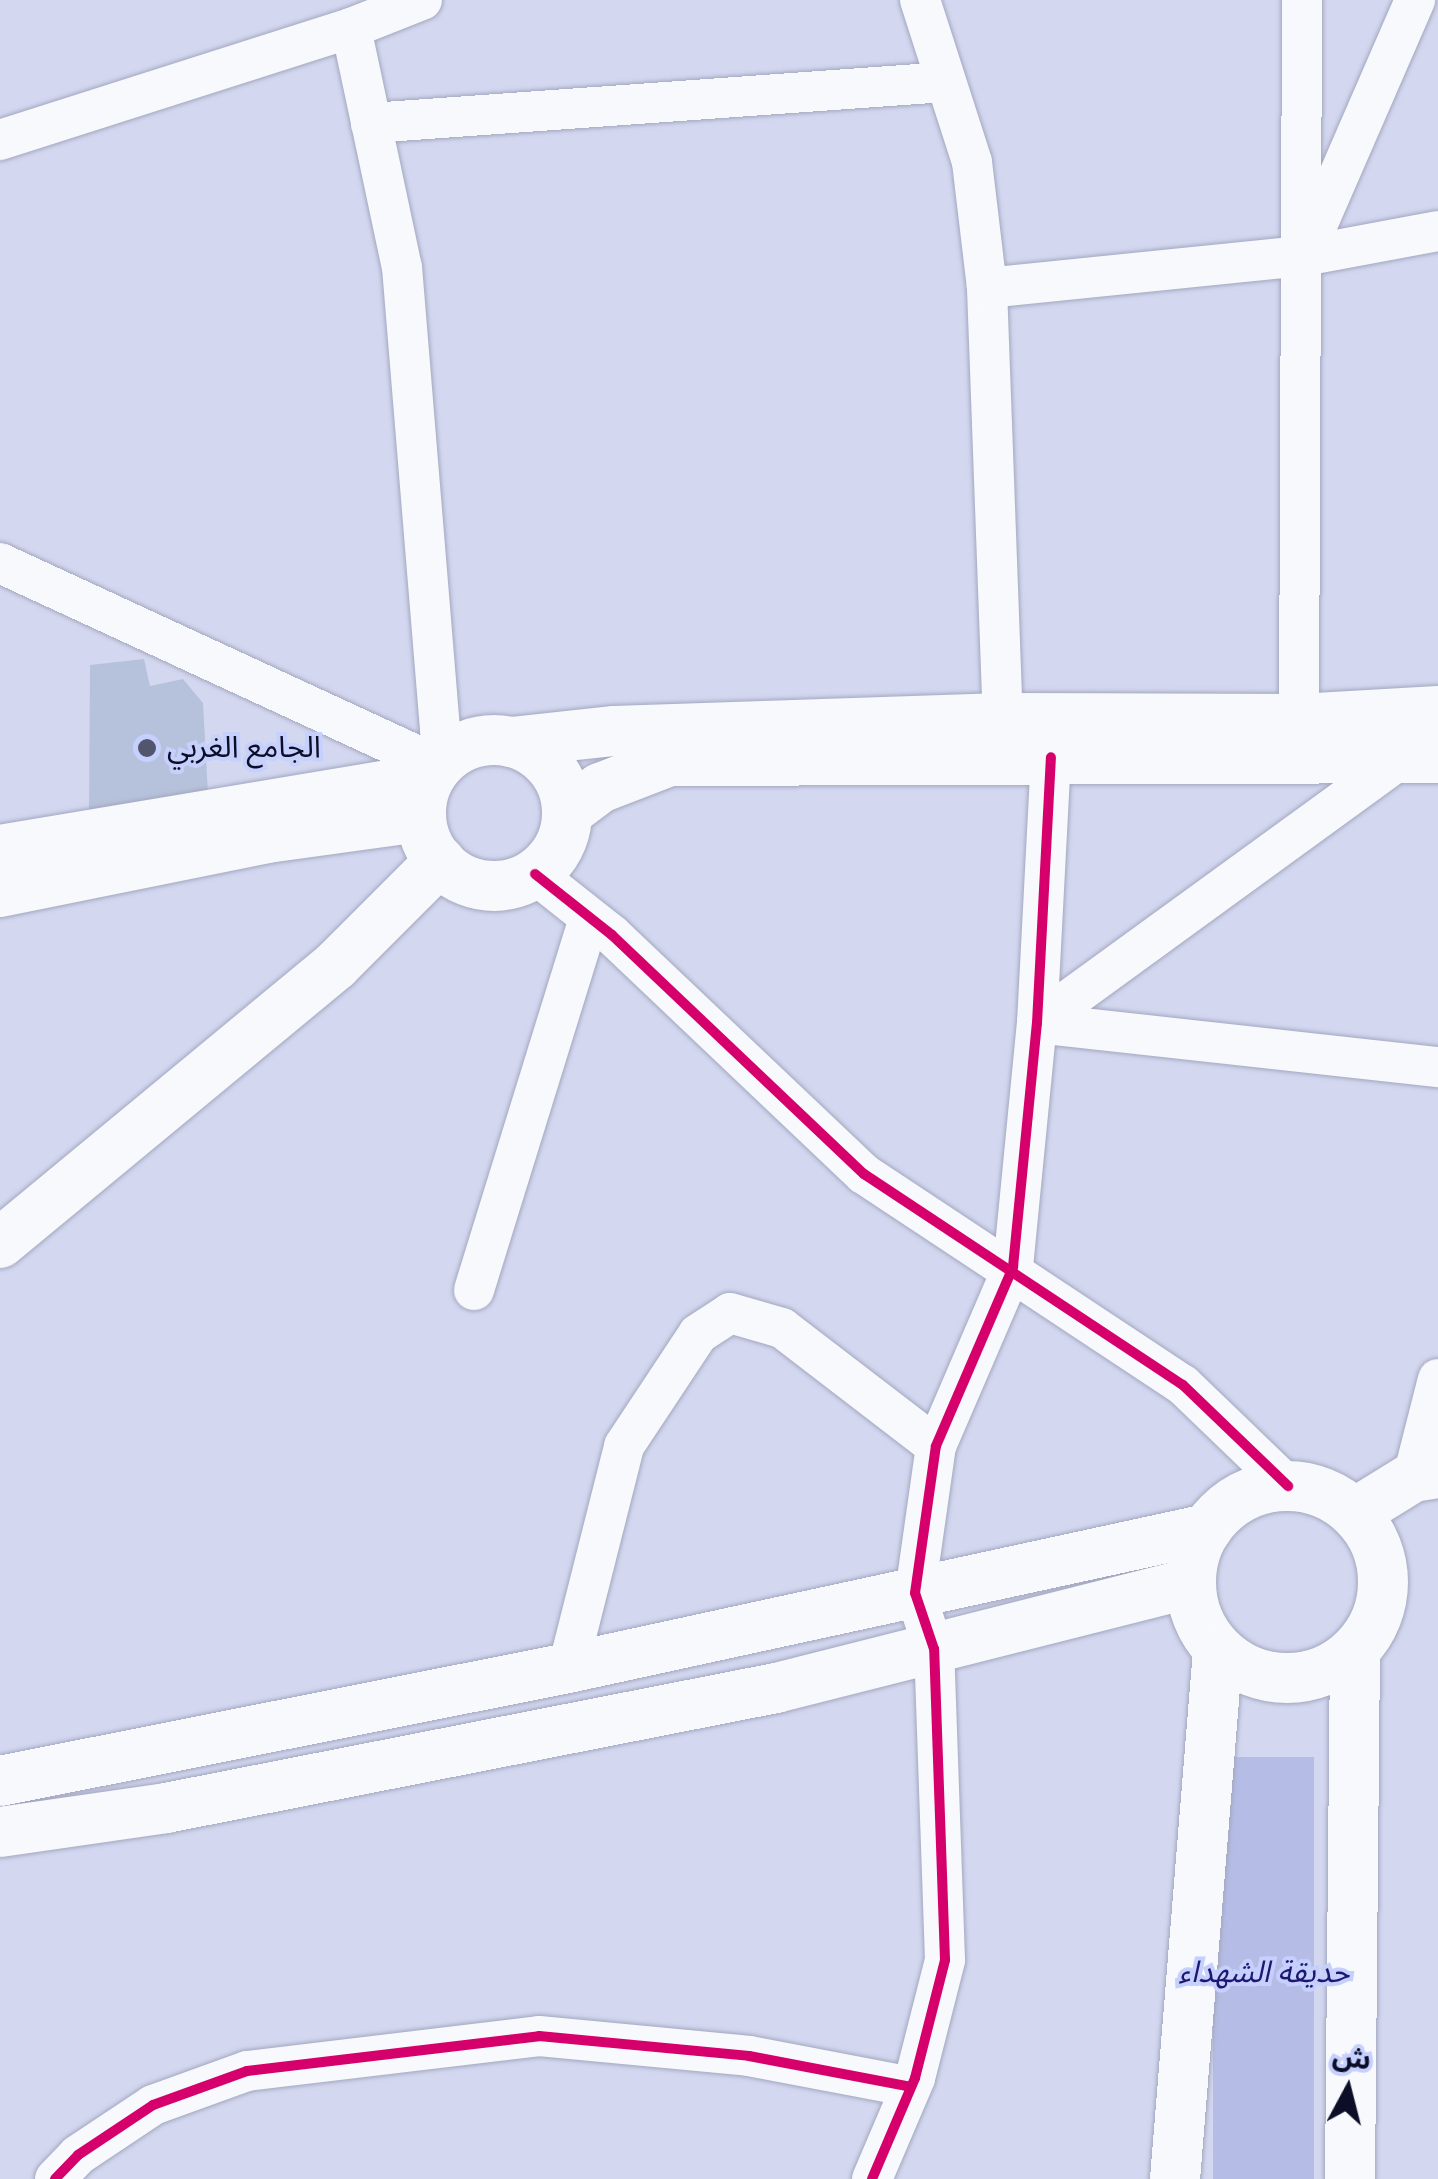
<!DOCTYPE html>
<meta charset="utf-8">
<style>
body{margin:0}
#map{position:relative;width:1438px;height:2179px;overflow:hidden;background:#d3d8f0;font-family:Georgia,"Noto Sans Arabic",serif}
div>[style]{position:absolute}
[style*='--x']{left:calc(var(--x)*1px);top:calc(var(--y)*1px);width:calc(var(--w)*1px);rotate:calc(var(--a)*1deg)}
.green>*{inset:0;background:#b5bde6;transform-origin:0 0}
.building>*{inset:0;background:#b6c2db}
.roads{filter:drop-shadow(0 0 2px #a3a7bf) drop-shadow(0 0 2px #a3a7bf)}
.minor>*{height:40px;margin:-20px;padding:0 20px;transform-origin:20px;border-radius:20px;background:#f8f9fd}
.major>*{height:50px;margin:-25px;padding:0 25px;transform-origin:25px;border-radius:25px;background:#f8f9fd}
.major>.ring{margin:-25px;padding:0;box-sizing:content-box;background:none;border:50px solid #f8f9fd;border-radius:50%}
.cycleway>*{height:10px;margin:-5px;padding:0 5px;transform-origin:5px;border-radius:5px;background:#d6006c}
.dots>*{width:28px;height:28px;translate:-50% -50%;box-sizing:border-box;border:5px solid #c6d0fd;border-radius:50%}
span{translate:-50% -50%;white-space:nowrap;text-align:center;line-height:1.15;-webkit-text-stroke:8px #c6d0fd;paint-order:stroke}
.poi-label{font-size:30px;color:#0c0e28}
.left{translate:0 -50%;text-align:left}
.park-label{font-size:30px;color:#1e1771;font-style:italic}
.north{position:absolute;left:1298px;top:2039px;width:100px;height:100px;-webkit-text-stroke:8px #c6d0fd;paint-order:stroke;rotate:7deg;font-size:28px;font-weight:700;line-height:40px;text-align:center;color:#0c0e28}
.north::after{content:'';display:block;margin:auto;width:35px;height:45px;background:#0c0e28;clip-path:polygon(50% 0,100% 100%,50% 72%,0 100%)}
</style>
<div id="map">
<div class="green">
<i style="left:1314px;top:1757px;width:422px;height:101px;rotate:90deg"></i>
</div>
<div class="building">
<i style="clip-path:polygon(144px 659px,150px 686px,183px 679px,203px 703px,208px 794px,89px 813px,90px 665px)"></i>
</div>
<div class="roads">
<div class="minor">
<i style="--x:422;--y:0;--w:76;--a:158.5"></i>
<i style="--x:351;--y:28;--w:244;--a:78"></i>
<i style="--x:402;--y:267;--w:465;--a:85.3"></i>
<i style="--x:440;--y:730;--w:27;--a:68"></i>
<i style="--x:920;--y:0;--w:170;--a:72.2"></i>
<i style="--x:972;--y:162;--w:127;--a:83.2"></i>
<i style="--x:987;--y:288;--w:430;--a:87.9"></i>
<i style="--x:371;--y:123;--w:576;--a:-4.08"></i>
<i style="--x:0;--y:140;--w:368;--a:-17.7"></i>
<i style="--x:1309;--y:244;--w:266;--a:-66.5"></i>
<i style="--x:987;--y:288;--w:319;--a:-5.8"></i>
<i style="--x:1304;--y:256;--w:136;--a:-10.6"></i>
<i style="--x:0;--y:563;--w:484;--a:24.8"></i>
<i style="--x:1299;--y:719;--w:719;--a:-89.76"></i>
<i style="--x:535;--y:874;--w:98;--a:38.4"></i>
<i style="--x:612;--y:935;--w:347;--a:43.5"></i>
<i style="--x:864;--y:1174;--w:382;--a:33.5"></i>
<i style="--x:1183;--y:1385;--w:146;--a:43.9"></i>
<i style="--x:1037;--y:1023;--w:445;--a:-36"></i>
<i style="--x:1037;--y:1023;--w:403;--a:6.3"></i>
<i style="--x:474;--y:1290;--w:388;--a:-72.8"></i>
<i style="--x:1413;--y:1477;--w:101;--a:-75.7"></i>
<i style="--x:568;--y:1668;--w:229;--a:-75.8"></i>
<i style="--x:624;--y:1446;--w:134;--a:-56.5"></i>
<i style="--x:698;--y:1334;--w:38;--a:-33"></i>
<i style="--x:730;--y:1313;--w:54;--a:16.1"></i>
<i style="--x:782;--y:1328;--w:194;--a:37.5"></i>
<i style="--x:55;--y:2179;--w:33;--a:-46"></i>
<i style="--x:78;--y:2155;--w:90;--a:-33.7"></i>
<i style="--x:153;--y:2105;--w:100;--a:-19.9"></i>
<i style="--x:247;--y:2071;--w:294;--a:-6.8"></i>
<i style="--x:539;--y:2036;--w:211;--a:5.4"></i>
<i style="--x:749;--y:2056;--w:161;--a:10.8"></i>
<i style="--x:872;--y:2179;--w:110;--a:-66.9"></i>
<i style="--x:915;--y:2078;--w:122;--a:-75.7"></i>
<i style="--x:945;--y:1960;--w:311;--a:-92"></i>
<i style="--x:934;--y:1649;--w:59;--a:-108.7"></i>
<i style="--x:915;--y:1593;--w:148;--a:-81.9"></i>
<i style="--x:936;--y:1446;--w:195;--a:-66.7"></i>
<i style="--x:1013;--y:1267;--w:245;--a:-84.4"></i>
<i style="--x:1037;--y:1023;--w:266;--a:-87"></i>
</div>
<div class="major">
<i class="ring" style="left:421px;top:740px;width:96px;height:96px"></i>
<i style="--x:511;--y:742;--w:104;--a:-6.1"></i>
<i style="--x:614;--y:731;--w:389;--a:-1.9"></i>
<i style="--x:1003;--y:718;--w:296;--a:0.2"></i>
<i style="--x:1299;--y:719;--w:139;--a:-3.3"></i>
<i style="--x:568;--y:812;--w:40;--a:-37"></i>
<i style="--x:600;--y:788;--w:75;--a:-21.1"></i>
<i style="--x:670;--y:761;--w:768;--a:-0.22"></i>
<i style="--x:0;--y:850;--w:435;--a:-9.5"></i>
<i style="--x:0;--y:892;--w:272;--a:-11.4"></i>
<i style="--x:267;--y:838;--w:154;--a:-7.8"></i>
<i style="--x:0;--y:1243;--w:436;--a:-39.6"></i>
<i style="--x:336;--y:965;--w:147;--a:-45"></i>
<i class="ring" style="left:1191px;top:1486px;width:142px;height:142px"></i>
<i style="--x:1355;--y:1513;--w:68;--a:-31.8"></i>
<i style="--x:1413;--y:1477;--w:25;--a:-9"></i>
<i style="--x:0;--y:1781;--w:579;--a:-11.25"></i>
<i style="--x:568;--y:1668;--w:654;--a:-12.27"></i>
<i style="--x:0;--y:1832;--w:168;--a:-8.2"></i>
<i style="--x:166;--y:1808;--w:622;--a:-11.13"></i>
<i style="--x:776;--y:1688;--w:427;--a:-14.2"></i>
<i style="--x:1175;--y:2179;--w:531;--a:-85.35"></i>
<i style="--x:1350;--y:2179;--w:528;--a:-89.46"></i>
</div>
</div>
<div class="cycleway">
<i style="--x:535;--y:874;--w:98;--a:38.4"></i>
<i style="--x:612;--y:935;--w:347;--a:43.5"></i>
<i style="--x:864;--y:1174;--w:382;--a:33.5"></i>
<i style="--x:1183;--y:1385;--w:146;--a:43.9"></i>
<i style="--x:55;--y:2179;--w:33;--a:-46"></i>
<i style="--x:78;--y:2155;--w:90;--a:-33.7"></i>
<i style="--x:153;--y:2105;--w:100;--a:-19.9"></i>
<i style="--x:247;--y:2071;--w:294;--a:-6.8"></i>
<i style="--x:539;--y:2036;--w:211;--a:5.4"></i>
<i style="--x:749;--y:2056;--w:161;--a:10.8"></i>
<i style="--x:872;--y:2179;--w:110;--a:-66.9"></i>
<i style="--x:915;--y:2078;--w:122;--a:-75.7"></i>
<i style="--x:945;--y:1960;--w:311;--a:-92"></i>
<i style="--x:934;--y:1649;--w:59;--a:-108.7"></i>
<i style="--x:915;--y:1593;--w:148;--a:-81.9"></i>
<i style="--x:936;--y:1446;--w:195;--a:-66.7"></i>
<i style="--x:1013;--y:1267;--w:245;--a:-84.4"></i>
<i style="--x:1037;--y:1023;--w:266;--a:-87"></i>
</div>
<div class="dots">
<i style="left:147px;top:748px;background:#52556e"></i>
</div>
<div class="poi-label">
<span class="left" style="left:167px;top:748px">الجامع الغربي</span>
</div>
<div class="park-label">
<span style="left:1264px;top:1973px">حديقة الشهداء</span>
</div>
<div class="north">ش</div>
</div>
